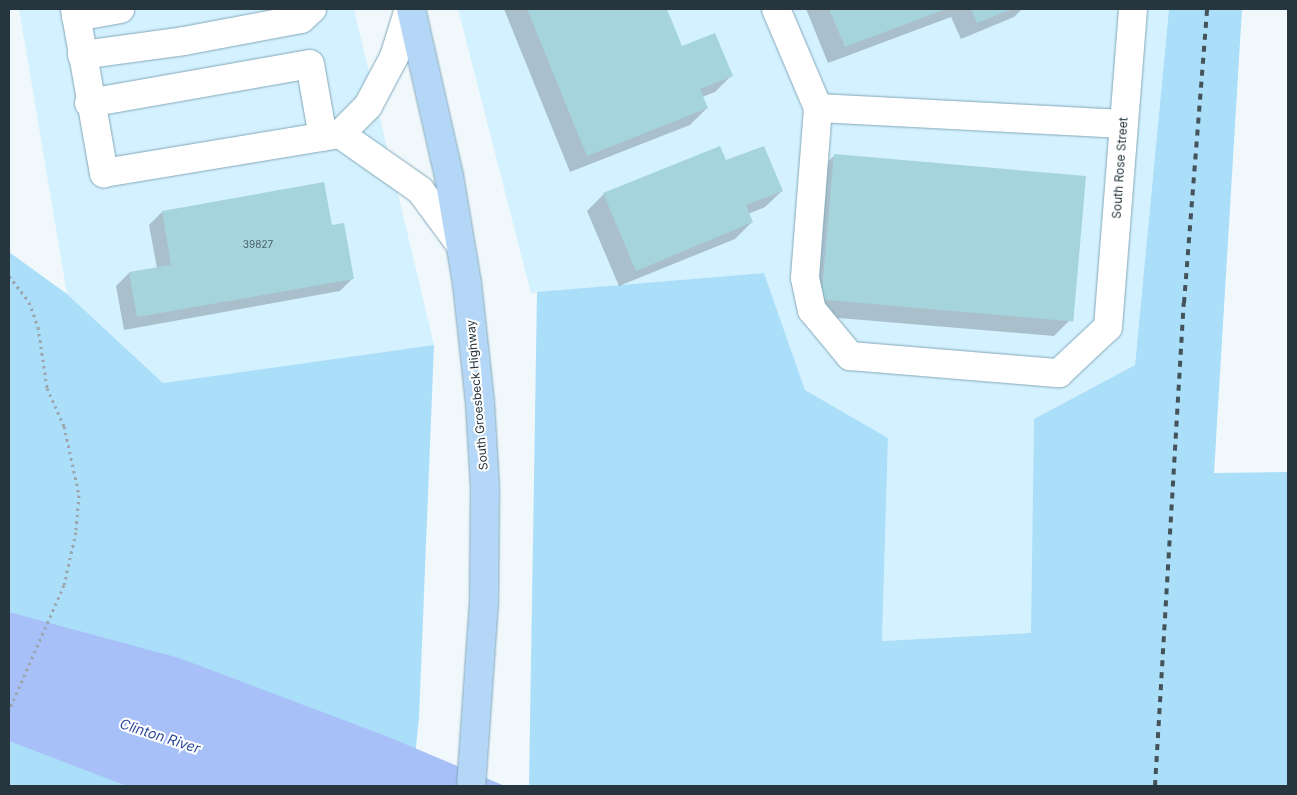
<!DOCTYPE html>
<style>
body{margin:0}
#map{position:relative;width:1297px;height:795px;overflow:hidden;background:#f0f8fc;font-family:Inter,sans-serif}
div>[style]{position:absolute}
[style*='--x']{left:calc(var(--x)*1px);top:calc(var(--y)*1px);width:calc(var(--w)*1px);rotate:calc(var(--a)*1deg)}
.built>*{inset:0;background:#d4f1ff}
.green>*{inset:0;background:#abdef8}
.water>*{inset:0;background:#a7c0f8}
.shadow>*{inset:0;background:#0003}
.building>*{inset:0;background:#a6d4dd;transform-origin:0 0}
.path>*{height:3px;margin-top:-1.5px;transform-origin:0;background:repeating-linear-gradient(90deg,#9ba5ab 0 2.5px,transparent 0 6.5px)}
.roads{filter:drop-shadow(0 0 1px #82a8ba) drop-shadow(0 0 1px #82a8ba)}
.minor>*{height:28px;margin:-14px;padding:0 14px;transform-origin:14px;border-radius:14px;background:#fff}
.major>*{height:28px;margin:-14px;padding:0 14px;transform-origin:14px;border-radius:14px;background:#b5d7f7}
.rail>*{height:4px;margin-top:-2px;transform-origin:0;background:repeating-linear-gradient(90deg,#445259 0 6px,transparent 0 12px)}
span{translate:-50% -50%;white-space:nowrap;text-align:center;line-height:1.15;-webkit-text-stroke:4px #fff;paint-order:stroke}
.number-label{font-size:10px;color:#475e66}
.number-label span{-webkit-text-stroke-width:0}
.street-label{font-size:12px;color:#27363e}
.water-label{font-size:14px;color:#2d4b9b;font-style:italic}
.frame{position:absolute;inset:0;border:10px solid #27363e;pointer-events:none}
</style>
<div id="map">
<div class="built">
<i style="clip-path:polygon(19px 9px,354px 9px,434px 345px,163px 383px,67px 294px)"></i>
<i style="clip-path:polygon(458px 9px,1169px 9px,1135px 365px,1034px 419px,1032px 633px,882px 641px,888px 438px,805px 390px,764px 273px,531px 293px)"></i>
</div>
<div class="green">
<i style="clip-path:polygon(1169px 9px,1242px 9px,1214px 473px,1288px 472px,1288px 786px,529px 786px,537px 292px,764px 273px,805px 390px,888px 438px,882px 641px,1031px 633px,1034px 419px,1135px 365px)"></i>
<i style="clip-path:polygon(9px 252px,67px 294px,163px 383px,434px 345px,419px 718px,412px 786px,9px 786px)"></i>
</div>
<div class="water">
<i style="clip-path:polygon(9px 612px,179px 658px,386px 736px,505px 786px,127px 786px,9px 741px)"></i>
</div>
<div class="shadow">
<i style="clip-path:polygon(504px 9px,666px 9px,682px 48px,732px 75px,715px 92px,702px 97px,707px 108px,690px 125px,570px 172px)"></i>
<i style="clip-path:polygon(806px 9px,1022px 9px,1014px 17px,961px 39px,951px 17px,828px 63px)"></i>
<i style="clip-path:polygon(834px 156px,1070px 320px,1054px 336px,803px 315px,817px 172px)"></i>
<i style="clip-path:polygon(726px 162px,782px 191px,765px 207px,748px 214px,752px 222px,735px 239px,619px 286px,587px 211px,604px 194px)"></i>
<i style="clip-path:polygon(323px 183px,331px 227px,353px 278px,340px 291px,124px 330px,116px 286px,129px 273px,157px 268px,149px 225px,162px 212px)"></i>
</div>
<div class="building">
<i style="clip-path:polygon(527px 9px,667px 9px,682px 46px,715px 33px,733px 76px,700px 89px,708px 108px,587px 156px)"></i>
<i style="clip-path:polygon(829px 9px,946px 9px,845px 47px)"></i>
<i style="clip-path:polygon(971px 9px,1012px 9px,977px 23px)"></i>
<i style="clip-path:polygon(720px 146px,726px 160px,764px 146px,783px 191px,746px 205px,753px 222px,636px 271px,603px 193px)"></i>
<i style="left:834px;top:154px;width:253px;height:146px;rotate:5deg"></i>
<i style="clip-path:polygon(324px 182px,332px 225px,344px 223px,354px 279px,137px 317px,129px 272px,171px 265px,162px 211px)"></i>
</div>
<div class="path">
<i style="--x:9;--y:276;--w:33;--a:52"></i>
<i style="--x:29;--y:302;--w:27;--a:70"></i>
<i style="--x:38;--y:327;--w:62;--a:81.6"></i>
<i style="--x:47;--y:388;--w:42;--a:65.9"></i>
<i style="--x:64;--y:426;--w:71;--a:77.7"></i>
<i style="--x:79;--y:495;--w:37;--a:95"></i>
<i style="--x:76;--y:532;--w:54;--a:102.8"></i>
<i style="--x:64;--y:585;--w:137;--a:113.7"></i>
</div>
<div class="roads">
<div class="minor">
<i style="--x:75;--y:9;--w:167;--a:80"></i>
<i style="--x:104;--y:173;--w:239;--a:-9.4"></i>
<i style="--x:409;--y:9;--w:50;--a:107.4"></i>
<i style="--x:394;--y:57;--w:55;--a:118"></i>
<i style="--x:368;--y:106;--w:40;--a:135"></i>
<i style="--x:340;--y:134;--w:98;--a:35"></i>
<i style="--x:420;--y:190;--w:67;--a:53.5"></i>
<i style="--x:776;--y:9;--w:108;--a:67"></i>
<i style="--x:818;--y:108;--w:306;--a:3"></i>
<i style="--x:76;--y:17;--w:45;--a:-10.3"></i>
<i style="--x:82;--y:55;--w:103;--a:-7.8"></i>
<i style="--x:184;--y:41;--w:119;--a:-10.6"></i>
<i style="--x:301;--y:19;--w:15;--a:-42"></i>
<i style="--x:89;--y:103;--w:224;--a:-10"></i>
<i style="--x:310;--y:64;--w:74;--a:79.9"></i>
<i style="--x:818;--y:108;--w:170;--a:94.4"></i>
<i style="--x:805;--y:278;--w:33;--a:78"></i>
<i style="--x:812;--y:310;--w:60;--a:50.4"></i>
<i style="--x:850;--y:356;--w:210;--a:4.7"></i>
<i style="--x:1059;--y:373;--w:67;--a:-43.2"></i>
<i style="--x:1108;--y:327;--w:319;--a:-85.5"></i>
</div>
<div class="major">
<i style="--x:411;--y:9;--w:171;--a:77.2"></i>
<i style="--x:449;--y:176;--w:109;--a:80.5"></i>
<i style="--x:467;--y:283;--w:121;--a:83.8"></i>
<i style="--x:480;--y:403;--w:85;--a:86.6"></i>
<i style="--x:485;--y:488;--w:114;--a:90.5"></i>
<i style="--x:484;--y:602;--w:184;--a:94"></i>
</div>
</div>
<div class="rail">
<i style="--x:1155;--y:786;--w:484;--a:-86.6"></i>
<i style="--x:1184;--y:303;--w:295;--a:-85.5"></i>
</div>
<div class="number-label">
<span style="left:258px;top:245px">39827</span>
</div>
<div class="street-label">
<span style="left:1120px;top:168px;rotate:-86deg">South Rose Street</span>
<span style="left:477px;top:395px;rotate:-95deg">South Groesbeck Highway</span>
</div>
<div class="water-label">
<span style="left:160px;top:736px;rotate:18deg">Clinton River</span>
</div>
<div class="frame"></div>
</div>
